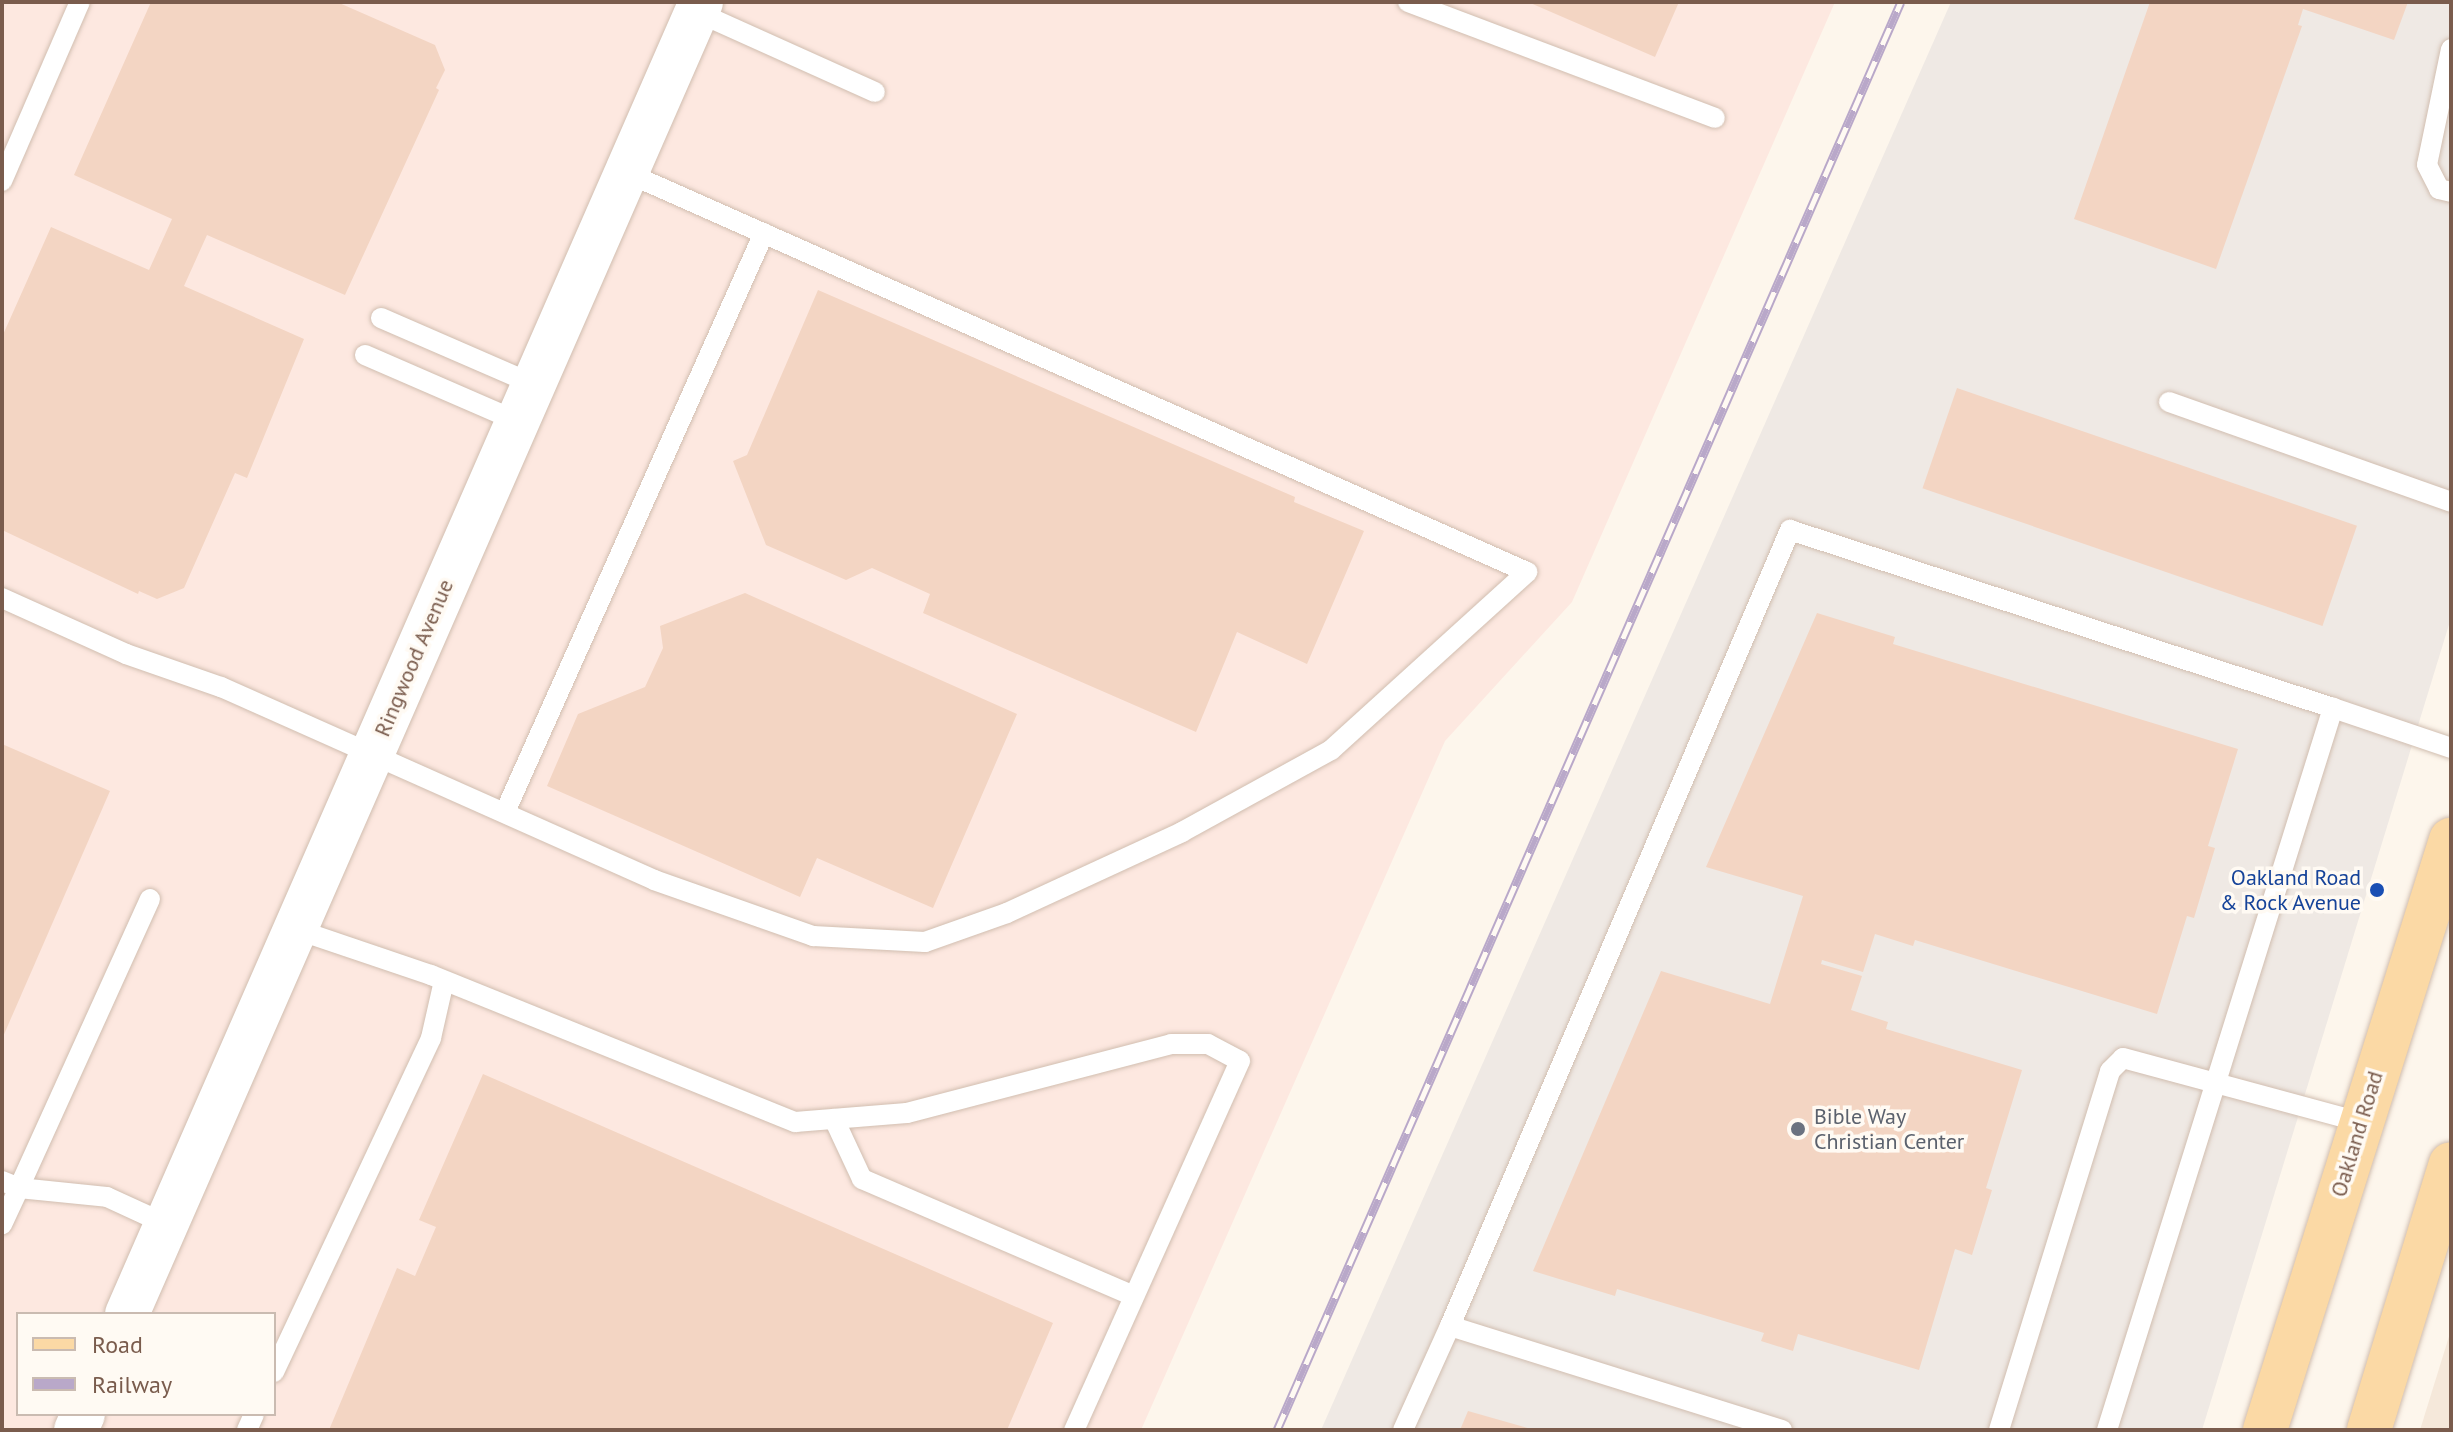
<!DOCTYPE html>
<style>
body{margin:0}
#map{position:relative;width:2453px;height:1432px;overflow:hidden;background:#fdf6ec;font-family:"PT Sans",sans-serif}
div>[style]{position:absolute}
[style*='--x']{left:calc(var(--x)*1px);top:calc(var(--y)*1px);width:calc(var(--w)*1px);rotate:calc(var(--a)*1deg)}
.residential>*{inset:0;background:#f5e8da}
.commercial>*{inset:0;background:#fde8e0}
.industrial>*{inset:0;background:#efe9e4}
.building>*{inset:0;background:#f3d5c3;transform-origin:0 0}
.roads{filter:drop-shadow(0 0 2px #d1beb0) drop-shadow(0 0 2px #d1beb0)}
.lane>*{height:20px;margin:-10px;padding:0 10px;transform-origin:10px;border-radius:10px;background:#fff}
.secondary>*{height:44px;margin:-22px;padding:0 22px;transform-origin:22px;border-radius:22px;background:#fff}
.primary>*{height:44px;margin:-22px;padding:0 22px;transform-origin:22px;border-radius:22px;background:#fbd9a5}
.rail>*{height:9px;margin-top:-4.5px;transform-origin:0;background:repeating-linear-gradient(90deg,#fffaf3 0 18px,#b9a8c9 0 36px);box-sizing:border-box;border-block:2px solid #b9a8c9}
.dots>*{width:22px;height:22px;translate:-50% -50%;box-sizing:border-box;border:4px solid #fffaf3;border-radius:50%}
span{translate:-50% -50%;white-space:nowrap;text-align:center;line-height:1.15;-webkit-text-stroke:7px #fffaf3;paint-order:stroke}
.street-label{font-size:22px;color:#7a5c4d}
.transit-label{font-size:22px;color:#164399}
.right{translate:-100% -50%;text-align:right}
.worship-label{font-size:22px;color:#5b616d}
.left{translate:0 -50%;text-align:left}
.frame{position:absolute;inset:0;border:4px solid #7a5c4d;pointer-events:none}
.legend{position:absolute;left:16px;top:1312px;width:260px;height:104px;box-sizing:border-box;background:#fffaf3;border:2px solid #cabbb1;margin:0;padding:10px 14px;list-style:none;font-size:24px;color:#7a5c4d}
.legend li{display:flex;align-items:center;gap:16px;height:40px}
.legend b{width:40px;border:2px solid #cabbb1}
</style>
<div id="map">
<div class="residential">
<i style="clip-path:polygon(2451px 1330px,2451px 1430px,2420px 1430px)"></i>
</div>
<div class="commercial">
<i style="clip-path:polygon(evenodd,2px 2px,1835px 2px,1572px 602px,1445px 741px,1141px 1430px,2px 1430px,2px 2px,18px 1314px,274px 1314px,274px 1414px,18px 1414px,18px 1314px)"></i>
</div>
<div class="industrial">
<i style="clip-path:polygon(1951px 2px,2451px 2px,2451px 618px,2202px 1430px,1321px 1430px)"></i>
</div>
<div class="building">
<i style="clip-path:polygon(151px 2px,337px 2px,435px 45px,445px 70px,436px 88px,439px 90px,345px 295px,207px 235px,184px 286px,304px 339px,247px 478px,235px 473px,184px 588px,157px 599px,139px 591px,138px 594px,2px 530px,2px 337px,51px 227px,149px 270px,172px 219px,74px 175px)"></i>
<i style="clip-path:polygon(1528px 2px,1679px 2px,1655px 57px)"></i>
<i style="clip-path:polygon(2150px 2px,2408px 2px,2394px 40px,2303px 9px,2298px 25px,2302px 26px,2216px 269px,2074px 219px)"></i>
<i style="clip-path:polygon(818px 290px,1295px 497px,1294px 502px,1364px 531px,1307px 664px,1237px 632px,1196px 732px,923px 613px,930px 594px,872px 568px,846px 580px,766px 545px,733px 461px,747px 455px)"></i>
<i style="left:1957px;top:388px;width:423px;height:106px;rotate:19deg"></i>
<i style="clip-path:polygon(745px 593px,1017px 714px,933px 908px,817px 858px,800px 897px,547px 786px,578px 714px,645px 687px,663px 648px,660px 626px)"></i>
<i style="clip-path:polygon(1817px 613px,1895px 637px,1893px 644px,2238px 749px,2208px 846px,2215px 848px,2194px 918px,2187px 916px,2157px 1014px,1915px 940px,1913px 946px,1875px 934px,1863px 972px,1822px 960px,1821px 964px,1862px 976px,1851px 1010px,1888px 1022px,1886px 1029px,2022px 1070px,1986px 1188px,1992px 1190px,1972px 1255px,1955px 1249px,1919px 1370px,1798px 1334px,1793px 1351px,1761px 1341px,1764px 1333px,1617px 1289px,1615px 1296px,1533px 1271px,1661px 971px,1770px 1004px,1803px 896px,1706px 867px)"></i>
<i style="clip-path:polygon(2px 744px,110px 791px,2px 1039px)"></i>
<i style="clip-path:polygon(483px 1074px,1053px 1323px,1007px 1430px,329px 1430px,397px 1268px,415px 1276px,436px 1227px,419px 1220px)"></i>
<i style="clip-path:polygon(1468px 1411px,1531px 1429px,1531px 1430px,1460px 1430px)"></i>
</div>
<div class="roads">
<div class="lane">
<i style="--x:1408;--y:2;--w:328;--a:20.7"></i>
<i style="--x:697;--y:12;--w:195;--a:24.2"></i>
<i style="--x:2451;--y:49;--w:118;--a:101.7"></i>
<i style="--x:2427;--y:165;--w:27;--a:63"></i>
<i style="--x:2439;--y:189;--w:12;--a:14"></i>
<i style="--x:2;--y:181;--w:195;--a:-66.5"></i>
<i style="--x:381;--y:318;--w:166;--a:23.5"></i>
<i style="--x:365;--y:355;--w:166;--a:23.5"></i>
<i style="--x:2169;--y:402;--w:299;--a:19.5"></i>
<i style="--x:2;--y:598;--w:136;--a:24.3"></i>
<i style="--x:126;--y:654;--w:101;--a:19.2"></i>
<i style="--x:221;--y:687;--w:474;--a:24"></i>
<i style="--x:654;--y:880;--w:169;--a:19.4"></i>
<i style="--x:813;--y:936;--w:112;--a:3.1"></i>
<i style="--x:925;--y:942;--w:87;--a:-19.5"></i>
<i style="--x:1007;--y:913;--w:193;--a:-24.8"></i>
<i style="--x:1182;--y:832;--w:170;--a:-28.8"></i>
<i style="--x:1331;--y:750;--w:265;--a:-42.2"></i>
<i style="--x:1527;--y:572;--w:987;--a:-156.08"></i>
<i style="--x:505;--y:812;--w:634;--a:-65.9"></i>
<i style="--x:150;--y:899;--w:317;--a:114.4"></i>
<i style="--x:19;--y:1188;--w:88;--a:5.8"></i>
<i style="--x:107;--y:1197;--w:65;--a:24.6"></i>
<i style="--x:295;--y:929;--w:144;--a:18.7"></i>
<i style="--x:431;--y:975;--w:393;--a:22"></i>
<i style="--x:795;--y:1122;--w:112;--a:-4.6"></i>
<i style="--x:907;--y:1113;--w:273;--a:-14.6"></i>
<i style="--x:1171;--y:1044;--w:37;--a:0"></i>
<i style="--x:1208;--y:1044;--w:36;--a:28"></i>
<i style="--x:1240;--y:1061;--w:405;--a:114.2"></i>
<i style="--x:834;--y:1119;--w:66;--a:65"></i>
<i style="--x:862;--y:1179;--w:296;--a:23.3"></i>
<i style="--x:2;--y:1181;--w:18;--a:22"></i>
<i style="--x:19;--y:1188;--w:40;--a:115"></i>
<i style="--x:274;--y:1372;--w:369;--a:-64.8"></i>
<i style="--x:431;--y:1038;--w:58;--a:-77.2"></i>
<i style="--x:247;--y:1430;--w:17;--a:-66"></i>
<i style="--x:1403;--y:1430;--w:114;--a:-65.7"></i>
<i style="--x:1782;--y:1430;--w:348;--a:-162.6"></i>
<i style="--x:1450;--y:1326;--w:866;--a:-66.87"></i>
<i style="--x:1790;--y:530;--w:571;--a:18.15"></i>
<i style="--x:1999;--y:1430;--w:376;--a:-72.8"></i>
<i style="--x:2110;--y:1071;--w:18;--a:-45"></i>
<i style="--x:2123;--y:1058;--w:246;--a:15.1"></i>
<i style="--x:2107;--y:1430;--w:757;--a:-72.62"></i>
<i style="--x:2333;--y:708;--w:125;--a:18.7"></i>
</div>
<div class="secondary">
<i style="--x:127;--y:1314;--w:1432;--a:-66.37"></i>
<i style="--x:76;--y:1430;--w:17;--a:-66"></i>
</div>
<div class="primary">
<i style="--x:2265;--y:1430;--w:619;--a:-72.5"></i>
<i style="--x:2369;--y:1430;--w:278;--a:-72.9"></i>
</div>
</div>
<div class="rail">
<i style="--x:1277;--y:1430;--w:1558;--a:-66.4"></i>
</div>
<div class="dots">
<i style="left:2377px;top:890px;background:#1a4fb4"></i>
<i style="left:1798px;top:1129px;background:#6b7280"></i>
</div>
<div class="street-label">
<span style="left:414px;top:658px;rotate:-67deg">Ringwood Avenue</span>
<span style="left:2357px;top:1134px;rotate:-73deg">Oakland Road</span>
</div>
<div class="transit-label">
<span class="right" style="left:2361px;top:890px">Oakland Road<br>&amp; Rock Avenue</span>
</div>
<div class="worship-label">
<span class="left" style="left:1814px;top:1129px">Bible Way<br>Christian Center</span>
</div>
<div class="frame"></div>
<ul class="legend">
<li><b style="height:10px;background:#fbd9a5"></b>Road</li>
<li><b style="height:10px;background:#b9a8c9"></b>Railway</li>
</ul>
</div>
